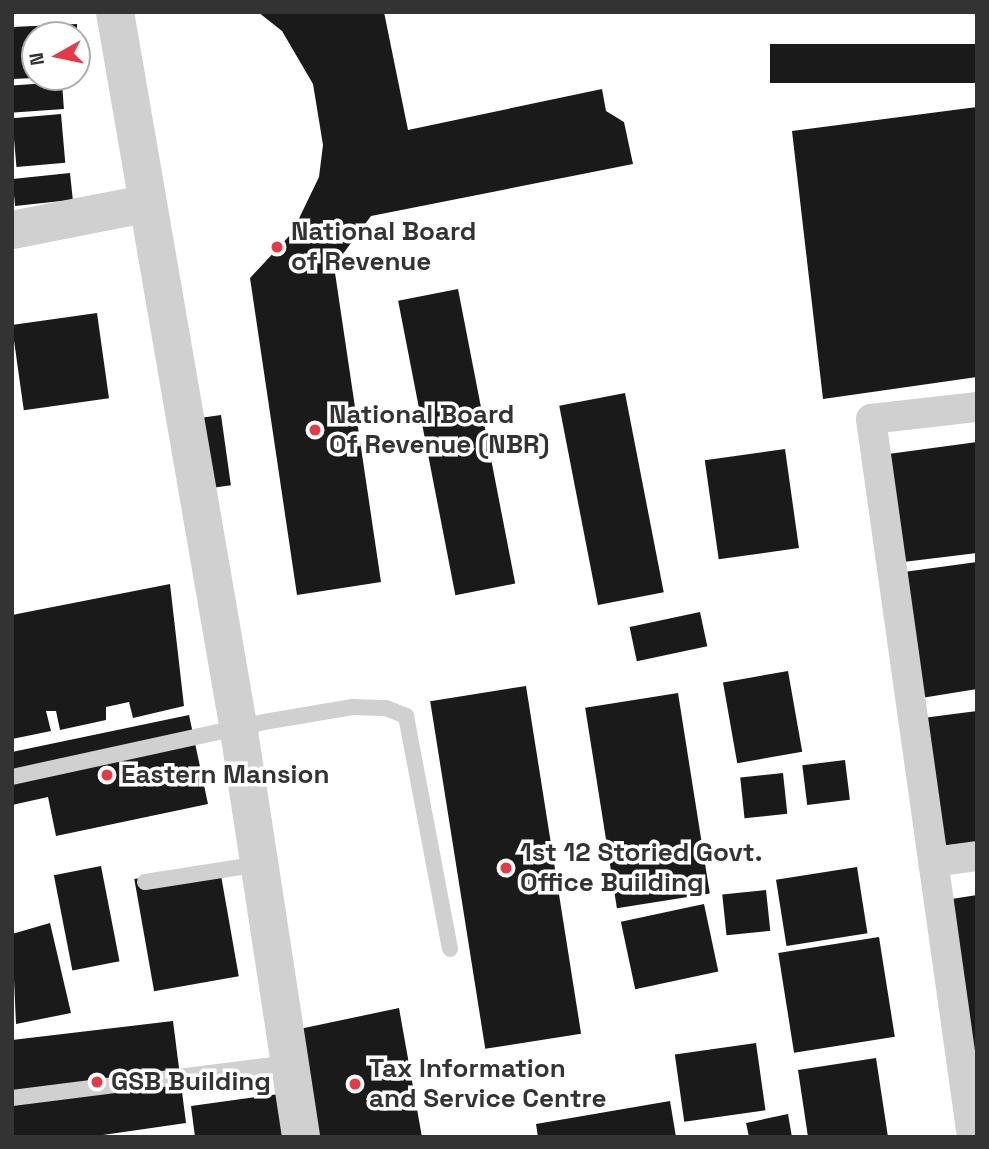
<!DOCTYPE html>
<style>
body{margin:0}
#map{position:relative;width:989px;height:1149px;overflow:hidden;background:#fff;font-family:"Space Grotesk",sans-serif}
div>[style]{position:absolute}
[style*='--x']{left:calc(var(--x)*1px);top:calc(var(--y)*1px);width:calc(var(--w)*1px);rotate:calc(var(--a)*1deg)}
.building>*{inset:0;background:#1a1a1a;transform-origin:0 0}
.service>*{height:16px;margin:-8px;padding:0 8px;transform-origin:8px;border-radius:8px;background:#d0d0d0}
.minor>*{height:30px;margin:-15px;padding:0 15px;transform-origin:15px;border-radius:15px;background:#d0d0d0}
.tertiary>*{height:38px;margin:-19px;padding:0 19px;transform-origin:19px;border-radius:19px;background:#d0d0d0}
.dots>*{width:19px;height:19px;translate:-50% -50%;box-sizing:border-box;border:4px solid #fff;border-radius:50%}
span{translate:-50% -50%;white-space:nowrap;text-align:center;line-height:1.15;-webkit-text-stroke:7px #fff;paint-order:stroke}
.poi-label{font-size:26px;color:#333;font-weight:700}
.left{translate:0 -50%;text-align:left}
.frame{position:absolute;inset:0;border:14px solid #333;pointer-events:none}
.north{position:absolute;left:21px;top:21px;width:70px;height:70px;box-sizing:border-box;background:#fff;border:2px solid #adadad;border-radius:50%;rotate:261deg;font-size:19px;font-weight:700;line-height:28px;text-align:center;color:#333}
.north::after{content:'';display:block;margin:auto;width:24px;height:32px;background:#e63946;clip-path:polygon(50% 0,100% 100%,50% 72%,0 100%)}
</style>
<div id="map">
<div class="building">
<i style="clip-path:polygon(258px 12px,384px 12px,408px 130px,602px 89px,606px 111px,624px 122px,633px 164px,371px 216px,334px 266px,381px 582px,297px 595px,250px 278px,292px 233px,319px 177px,323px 145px,313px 84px,282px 31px)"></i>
<i style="clip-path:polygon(77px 24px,77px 35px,35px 35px,35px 78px,12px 79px,12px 27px)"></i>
<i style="left:977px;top:44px;width:39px;height:207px;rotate:90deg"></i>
<i style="left:62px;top:82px;width:27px;height:50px;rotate:86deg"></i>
<i style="clip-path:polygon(977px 107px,977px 377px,823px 399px,792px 131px)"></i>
<i style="left:61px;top:114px;width:49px;height:49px;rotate:85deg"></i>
<i style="left:70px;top:173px;width:27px;height:58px;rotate:84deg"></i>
<i style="left:458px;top:289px;width:300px;height:61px;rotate:79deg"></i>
<i style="left:97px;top:313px;width:86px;height:86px;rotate:82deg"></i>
<i style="left:625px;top:393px;width:203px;height:67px;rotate:79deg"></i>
<i style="left:221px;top:415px;width:71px;height:34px;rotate:82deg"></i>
<i style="clip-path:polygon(977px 442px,977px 553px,895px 563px,881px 455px)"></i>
<i style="left:785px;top:449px;width:100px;height:81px;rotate:82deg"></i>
<i style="clip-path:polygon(977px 562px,977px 689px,909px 700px,889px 574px)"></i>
<i style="clip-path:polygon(170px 584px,184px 706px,133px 718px,129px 702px,106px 707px,106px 720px,60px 730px,56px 711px,46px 711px,51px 731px,12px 739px,12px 615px)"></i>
<i style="left:700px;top:612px;width:35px;height:72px;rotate:78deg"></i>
<i style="left:788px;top:671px;width:82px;height:66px;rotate:80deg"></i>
<i style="left:526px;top:686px;width:352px;height:97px;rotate:81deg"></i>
<i style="left:678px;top:693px;width:203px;height:94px;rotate:81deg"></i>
<i style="clip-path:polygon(977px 711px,977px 842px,931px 847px,915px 719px)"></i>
<i style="clip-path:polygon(189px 715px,208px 804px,56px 836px,48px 797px,12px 805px,12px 752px)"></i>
<i style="left:845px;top:760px;width:40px;height:43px;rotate:83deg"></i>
<i style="left:783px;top:773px;width:41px;height:43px;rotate:84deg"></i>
<i style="left:219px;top:864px;width:114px;height:86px;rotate:80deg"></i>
<i style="left:101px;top:866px;width:97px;height:48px;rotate:79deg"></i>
<i style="left:857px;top:867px;width:67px;height:82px;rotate:81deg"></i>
<i style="left:766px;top:890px;width:41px;height:44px;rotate:84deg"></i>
<i style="clip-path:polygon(977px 895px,977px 1072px,945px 900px)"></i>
<i style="left:704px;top:904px;width:69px;height:85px;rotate:78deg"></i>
<i style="clip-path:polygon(50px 923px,71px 1013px,16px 1024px,12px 934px)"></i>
<i style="left:879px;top:937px;width:101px;height:102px;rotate:81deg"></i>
<i style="clip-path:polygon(399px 1008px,422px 1137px,306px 1137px,290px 1031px)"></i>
<i style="clip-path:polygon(173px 1021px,186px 1123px,89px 1137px,12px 1137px,12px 1040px)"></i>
<i style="left:756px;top:1043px;width:68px;height:82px;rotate:82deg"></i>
<i style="clip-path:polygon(876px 1058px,888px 1137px,808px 1137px,798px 1070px)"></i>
<i style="clip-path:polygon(286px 1093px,292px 1137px,195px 1137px,191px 1106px)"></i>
<i style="clip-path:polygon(670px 1101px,676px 1137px,538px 1137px,536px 1124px)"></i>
<i style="clip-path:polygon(788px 1114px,792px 1137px,749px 1137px,746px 1123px)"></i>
</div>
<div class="service">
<i style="--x:12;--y:777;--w:258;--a:-12.3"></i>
<i style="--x:264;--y:722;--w:90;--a:-9.6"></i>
<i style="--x:353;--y:707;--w:33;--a:2"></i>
<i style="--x:386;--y:708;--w:22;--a:22"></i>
<i style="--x:406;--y:716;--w:237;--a:79.3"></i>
<i style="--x:145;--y:882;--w:116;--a:-8.9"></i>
<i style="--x:12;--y:1098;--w:280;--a:-7.2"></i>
</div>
<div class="minor">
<i style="--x:933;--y:862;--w:44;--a:-7.8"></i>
<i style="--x:972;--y:1137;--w:725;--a:-98.01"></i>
<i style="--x:871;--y:419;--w:107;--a:-6.5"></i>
</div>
<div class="tertiary">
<i style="--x:115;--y:12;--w:730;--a:80.21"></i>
<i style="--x:239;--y:731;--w:411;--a:81.3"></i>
<i style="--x:12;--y:230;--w:136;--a:-11.1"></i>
</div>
<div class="dots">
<i style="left:277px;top:247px;background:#e63946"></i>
<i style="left:315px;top:430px;background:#e63946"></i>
<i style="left:107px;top:775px;background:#e63946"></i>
<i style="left:506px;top:868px;background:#e63946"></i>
<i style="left:97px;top:1082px;background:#e63946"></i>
<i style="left:355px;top:1084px;background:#e63946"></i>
</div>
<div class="poi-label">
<span class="left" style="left:291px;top:247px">National Board<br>of Revenue</span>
<span class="left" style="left:329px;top:430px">National Board<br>Of Revenue (NBR)</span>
<span class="left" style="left:121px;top:775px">Eastern Mansion</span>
<span class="left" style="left:520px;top:868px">1st 12 Storied Govt.<br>Office Building</span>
<span class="left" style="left:369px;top:1084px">Tax Information<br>and Service Centre</span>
<span class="left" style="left:111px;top:1082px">GSB Building</span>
</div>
<div class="frame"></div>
<div class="north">N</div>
</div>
